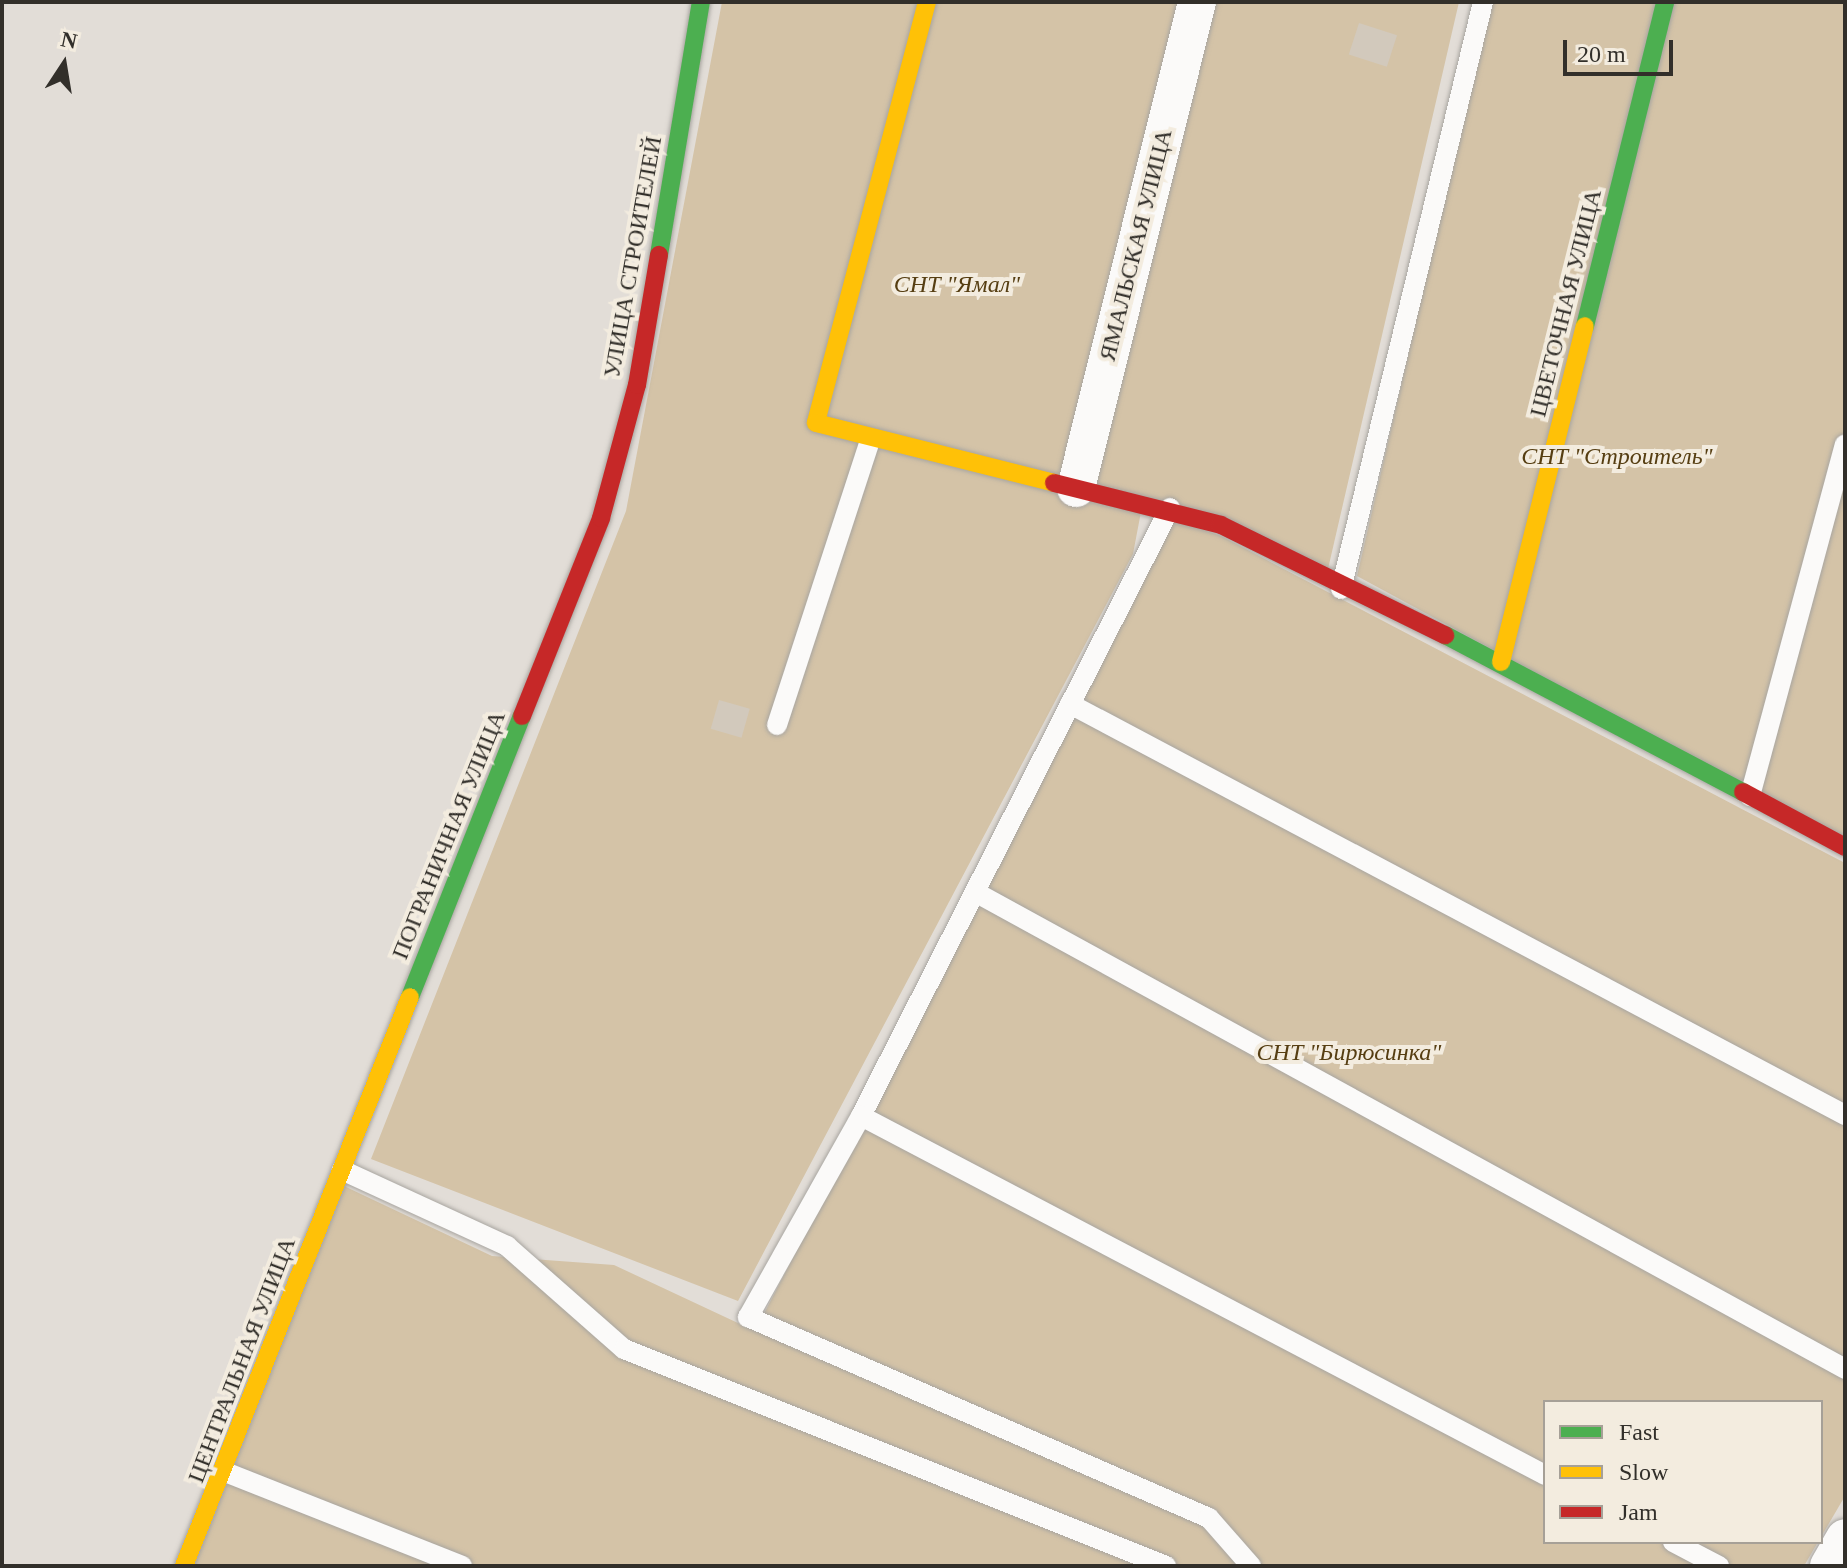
<!DOCTYPE html>
<meta charset="utf-8">
<style>
body{margin:0}
#map{position:relative;width:1847px;height:1568px;overflow:hidden;background:#e2ddd7;font-family:"Times New Roman",serif}
div>[style]{position:absolute}
[style*='--x']{left:calc(var(--x)*1px);top:calc(var(--y)*1px);width:calc(var(--w)*1px);rotate:calc(var(--a)*1deg)}
.green>*{inset:0;background:#d4c3a7}
.building>*{inset:0;background:#d2c9bc;transform-origin:0 0}
.roads{filter:drop-shadow(0 0 2px #a8a5a0) drop-shadow(0 0 2px #a8a5a0)}
.lane>*{height:20px;margin:-10px;padding:0 10px;transform-origin:10px;border-radius:10px;background:#fbfaf9}
.street>*{height:38px;margin:-19px;padding:0 19px;transform-origin:19px;border-radius:19px;background:#fbfaf9}
.fast>*{height:18px;margin:-9px;padding:0 9px;transform-origin:9px;border-radius:9px;background:#4caf50}
.slow>*{height:18px;margin:-9px;padding:0 9px;transform-origin:9px;border-radius:9px;background:#ffc107}
.jam>*{height:18px;margin:-9px;padding:0 9px;transform-origin:9px;border-radius:9px;background:#c62828}
span{translate:-50% -50%;white-space:nowrap;text-align:center;line-height:1.15;-webkit-text-stroke:8px #f3ecdf;paint-order:stroke}
.street-label{font-size:24px;color:#322f2a}
.park-label{font-size:24px;color:#563e12;font-style:italic}
.frame{position:absolute;inset:0;border:4px solid #322f2a;pointer-events:none}
.legend{position:absolute;left:1543px;top:1400px;width:280px;height:144px;box-sizing:border-box;background:#f3ecdf;border:2px solid #a6a097;margin:0;padding:10px 14px;list-style:none;font-size:24px;color:#322f2a}
.legend li{display:flex;align-items:center;gap:16px;height:40px}
.legend b{width:40px;border:2px solid #a6a097}
.north{position:absolute;left:24px;top:24px;width:80px;height:80px;-webkit-text-stroke:6px #f3ecdf;paint-order:stroke;rotate:12deg;font-size:22px;font-weight:700;line-height:32px;text-align:center;color:#322f2a}
.north::after{content:'';display:block;margin:auto;width:28px;height:36px;background:#322f2a;clip-path:polygon(50% 0,100% 100%,50% 72%,0 100%)}
.scale{position:absolute;left:1563px;top:40px;width:110px;height:36px;box-sizing:border-box;border:4px solid #322f2a;border-top:0;padding-left:10px;font-size:24px;line-height:28px;white-space:nowrap;color:#322f2a;-webkit-text-stroke:6px #f3ecdf;paint-order:stroke}
</style>
<div id="map">
<div class="green">
<i style="clip-path:polygon(722px 2px,1459px 2px,1328px 569px,1144px 496px,1133px 554px,738px 1301px,371px 1159px,626px 511px)"></i>
<i style="clip-path:polygon(1490px 2px,1845px 2px,1845px 840px,1357px 576px)"></i>
<i style="clip-path:polygon(1175px 520px,1221px 536px,1845px 863px,1845px 1496px,1821px 1537px,1821px 1402px,1545px 1402px,1545px 1542px,1818px 1542px,1804px 1566px,186px 1566px,344px 1186px,492px 1256px,614px 1265px,755px 1331px)"></i>
</div>
<div class="building">
<i style="left:1359px;top:23px;width:40px;height:33px;rotate:18deg"></i>
<i style="left:719px;top:700px;width:32px;height:30px;rotate:16deg"></i>
</div>
<div class="roads">
<div class="lane">
<i style="--x:1170;--y:508;--w:682;--a:116.94"></i>
<i style="--x:861;--y:1116;--w:231;--a:119.3"></i>
<i style="--x:748;--y:1317;--w:503;--a:23.56"></i>
<i style="--x:1209;--y:1518;--w:64;--a:48.8"></i>
<i style="--x:1341;--y:589;--w:604;--a:-76.4"></i>
<i style="--x:1070;--y:704;--w:877;--a:27.94"></i>
<i style="--x:777;--y:725;--w:299;--a:-71.9"></i>
<i style="--x:1750;--y:796;--w:364;--a:-74.9"></i>
<i style="--x:975;--y:892;--w:992;--a:28.73"></i>
<i style="--x:861;--y:1116;--w:772;--a:27.69"></i>
<i style="--x:342;--y:1170;--w:182;--a:24.7"></i>
<i style="--x:507;--y:1246;--w:156;--a:41.4"></i>
<i style="--x:624;--y:1349;--w:584;--a:21.82"></i>
<i style="--x:225;--y:1472;--w:255;--a:21.6"></i>
<i style="--x:1673;--y:1542;--w:52;--a:27.6"></i>
</div>
<div class="street">
<i style="--x:1076;--y:488;--w:501;--a:-76.02"></i>
<i style="--x:1829;--y:1566;--w:32;--a:-60"></i>
</div>
<div class="fast">
<i style="--x:659;--y:255;--w:256;--a:-80.6"></i>
<i style="--x:1585;--y:326;--w:334;--a:-76.1"></i>
<i style="--x:1445;--y:635;--w:337;--a:27.8"></i>
<i style="--x:410;--y:997;--w:302;--a:-68.3"></i>
</div>
<div class="slow">
<i style="--x:927;--y:2;--w:435;--a:104.8"></i>
<i style="--x:816;--y:423;--w:245;--a:14.1"></i>
<i style="--x:1501;--y:662;--w:346;--a:-76"></i>
<i style="--x:184;--y:1566;--w:612;--a:-68.34"></i>
</div>
<div class="jam">
<i style="--x:1054;--y:483;--w:172;--a:14.1"></i>
<i style="--x:1221;--y:525;--w:250;--a:26.2"></i>
<i style="--x:522;--y:716;--w:213;--a:-68.2"></i>
<i style="--x:601;--y:518;--w:138;--a:-74.9"></i>
<i style="--x:637;--y:385;--w:132;--a:-80.4"></i>
<i style="--x:1743;--y:792;--w:116;--a:28.3"></i>
</div>
</div>
<div class="street-label">
<span style="left:1136px;top:245px;rotate:-76deg">ЯМАЛЬСКАЯ УЛИЦА</span>
<span style="left:633px;top:257px;rotate:-80deg">УЛИЦА СТРОИТЕЛЕЙ</span>
<span style="left:1566px;top:303px;rotate:-76deg">ЦВЕТОЧНАЯ УЛИЦА</span>
<span style="left:449px;top:835px;rotate:-68deg">ПОГРАНИЧНАЯ УЛИЦА</span>
<span style="left:242px;top:1360px;rotate:-69deg">ЦЕНТРАЛЬНАЯ УЛИЦА</span>
</div>
<div class="park-label">
<span style="left:957px;top:285px">СНТ "Ямал"</span>
<span style="left:1617px;top:457px">СНТ "Строитель"</span>
<span style="left:1349px;top:1053px">СНТ "Бирюсинка"</span>
</div>
<div class="frame"></div>
<ul class="legend">
<li><b style="height:10px;background:#4caf50"></b>Fast</li>
<li><b style="height:10px;background:#ffc107"></b>Slow</li>
<li><b style="height:10px;background:#c62828"></b>Jam</li>
</ul>
<div class="north">N</div>
<div class="scale">20 m</div>
</div>
